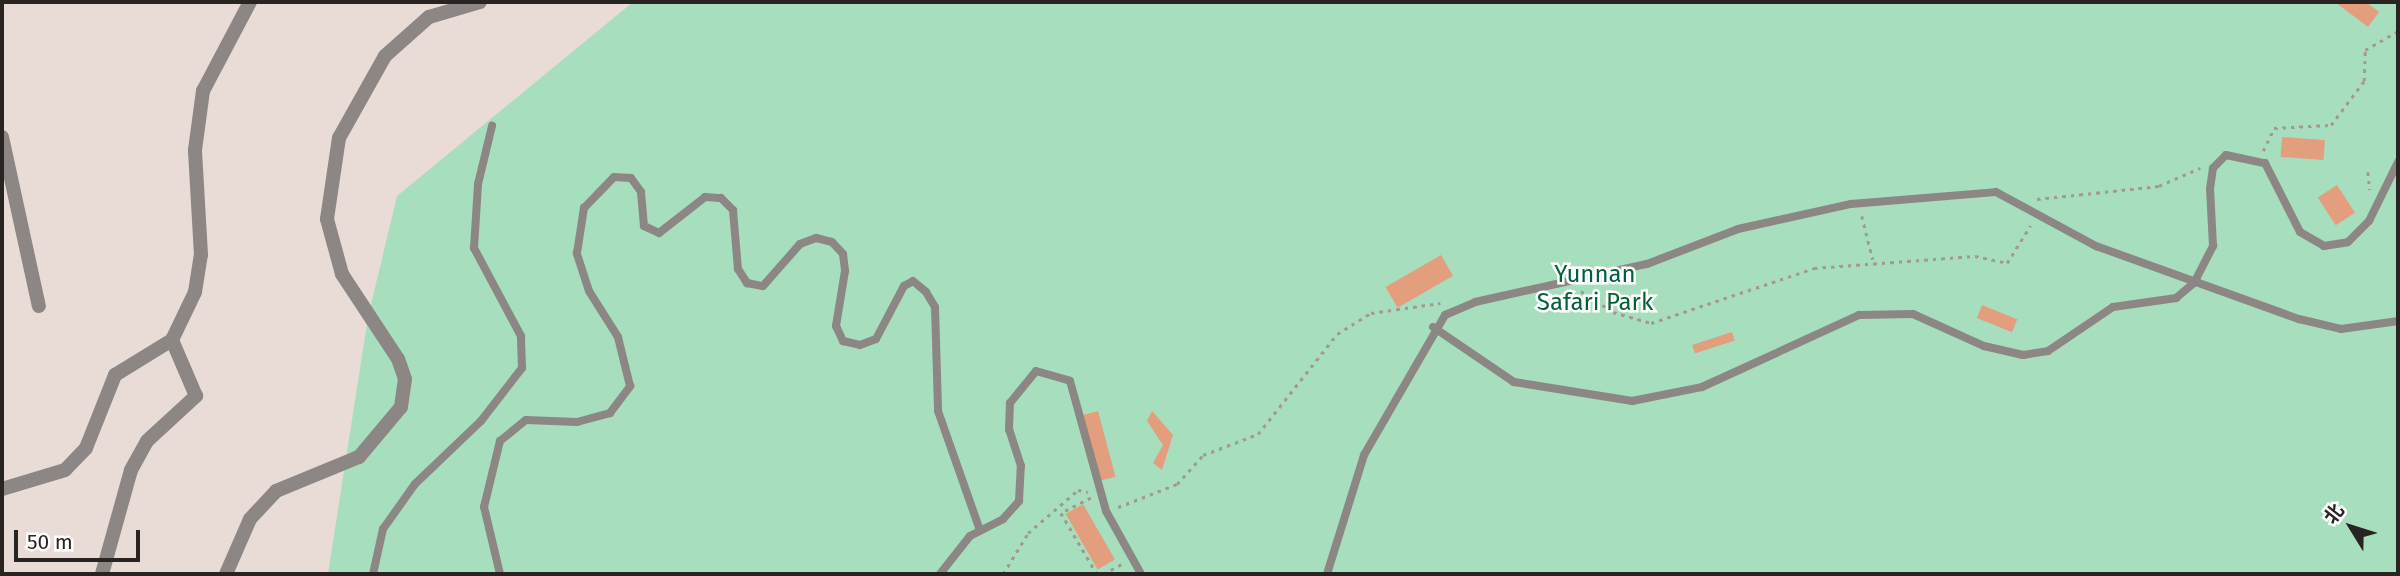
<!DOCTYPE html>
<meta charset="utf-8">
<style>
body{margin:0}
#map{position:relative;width:2400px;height:576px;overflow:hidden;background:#e9dbd5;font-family:"Fira Sans","Noto Sans SC",sans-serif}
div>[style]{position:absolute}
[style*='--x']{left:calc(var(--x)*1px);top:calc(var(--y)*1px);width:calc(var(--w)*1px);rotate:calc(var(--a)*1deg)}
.green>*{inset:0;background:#a7dfbe}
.building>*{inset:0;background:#e39e7e;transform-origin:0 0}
.path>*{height:2.5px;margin-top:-1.25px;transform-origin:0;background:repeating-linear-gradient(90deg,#a39894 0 3.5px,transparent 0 8.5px)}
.service>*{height:8px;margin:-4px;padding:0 4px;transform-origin:4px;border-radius:4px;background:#8c8684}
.minor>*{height:14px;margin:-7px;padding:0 7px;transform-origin:7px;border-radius:7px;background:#8c8684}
span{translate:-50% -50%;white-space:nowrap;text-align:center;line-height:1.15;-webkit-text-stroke:5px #fff;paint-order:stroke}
.park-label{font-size:24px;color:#035f3a}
.frame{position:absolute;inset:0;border:4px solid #292422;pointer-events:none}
.north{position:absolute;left:2316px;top:492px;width:70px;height:70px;-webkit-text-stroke:5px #fff;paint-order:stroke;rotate:308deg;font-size:19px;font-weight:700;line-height:28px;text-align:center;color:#292422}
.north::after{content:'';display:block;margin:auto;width:24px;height:32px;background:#292422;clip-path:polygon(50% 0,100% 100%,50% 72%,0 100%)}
.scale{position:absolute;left:14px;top:530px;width:126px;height:32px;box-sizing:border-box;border:4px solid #292422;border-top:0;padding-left:9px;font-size:21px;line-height:24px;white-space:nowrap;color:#292422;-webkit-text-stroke:5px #fff;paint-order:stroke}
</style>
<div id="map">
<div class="green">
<i style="clip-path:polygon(633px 2px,2398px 2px,2398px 574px,328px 574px,368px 317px,397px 196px)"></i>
</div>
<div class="building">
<i style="clip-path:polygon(2335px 2px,2366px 2px,2379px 12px,2368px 27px)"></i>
<i style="left:2282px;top:137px;width:43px;height:20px;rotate:4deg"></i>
<i style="left:2337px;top:185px;width:33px;height:23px;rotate:57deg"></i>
<i style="left:1441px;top:255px;width:24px;height:64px;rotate:60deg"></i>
<i style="left:1982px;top:305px;width:38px;height:14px;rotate:22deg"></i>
<i style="left:1732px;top:332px;width:9px;height:42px;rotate:72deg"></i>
<i style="left:1098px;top:411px;width:68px;height:16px;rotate:75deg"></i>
<i style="clip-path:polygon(1152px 411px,1173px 435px,1162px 470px,1153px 463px,1163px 445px,1147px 421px)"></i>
<i style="left:1083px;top:504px;width:64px;height:20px;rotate:60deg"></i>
</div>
<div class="path">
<i style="--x:2263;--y:151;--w:25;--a:-64"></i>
<i style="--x:2274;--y:128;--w:57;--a:-3"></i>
<i style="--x:2331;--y:125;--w:55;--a:-53.1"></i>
<i style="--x:2364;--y:81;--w:31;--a:-88"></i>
<i style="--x:2365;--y:50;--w:38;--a:-30"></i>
<i style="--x:2368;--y:172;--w:18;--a:84"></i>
<i style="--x:2037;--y:199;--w:123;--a:-6.1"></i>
<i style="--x:2159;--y:186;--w:45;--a:-23.7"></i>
<i style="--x:1862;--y:216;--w:45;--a:76"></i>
<i style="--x:1581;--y:291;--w:38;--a:33"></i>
<i style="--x:1613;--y:312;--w:40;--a:16"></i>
<i style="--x:1651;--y:323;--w:172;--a:-18.6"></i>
<i style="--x:1814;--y:268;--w:161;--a:-4.3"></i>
<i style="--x:1975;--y:256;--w:33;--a:12"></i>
<i style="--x:2007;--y:263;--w:44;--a:-58.1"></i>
<i style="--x:1091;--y:498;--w:34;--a:153"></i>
<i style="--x:1061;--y:513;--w:71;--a:59.5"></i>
<i style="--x:1118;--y:507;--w:63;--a:-21.3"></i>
<i style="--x:1177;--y:484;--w:39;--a:-48"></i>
<i style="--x:1203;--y:455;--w:59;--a:-20.9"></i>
<i style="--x:1258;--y:434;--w:127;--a:-51.7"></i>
<i style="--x:1337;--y:334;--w:40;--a:-32"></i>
<i style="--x:1371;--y:313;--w:70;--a:-8.2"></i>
<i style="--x:1003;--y:574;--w:48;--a:-58.6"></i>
<i style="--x:1028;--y:533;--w:66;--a:-40.7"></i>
<i style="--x:1078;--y:490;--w:10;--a:11"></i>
<i style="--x:1103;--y:574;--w:21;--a:-28"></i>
</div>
<div class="service">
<i style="--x:1433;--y:327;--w:98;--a:34.2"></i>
<i style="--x:1514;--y:382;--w:120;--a:9.1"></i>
<i style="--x:1632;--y:401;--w:71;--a:-11.3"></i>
<i style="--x:1702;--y:387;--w:173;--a:-24.6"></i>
<i style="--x:1859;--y:315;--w:54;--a:-1.1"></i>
<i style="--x:1913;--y:314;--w:78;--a:24.3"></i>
<i style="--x:1984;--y:346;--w:40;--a:13"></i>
<i style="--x:2023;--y:355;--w:25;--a:-9"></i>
<i style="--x:2048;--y:351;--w:78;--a:-34.1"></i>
<i style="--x:2113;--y:307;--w:64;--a:-8.1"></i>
<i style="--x:2176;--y:298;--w:23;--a:-40"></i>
<i style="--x:2194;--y:283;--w:42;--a:-62.8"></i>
<i style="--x:2213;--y:246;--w:57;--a:-93"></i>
<i style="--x:2210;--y:189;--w:21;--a:-82"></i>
<i style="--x:2213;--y:168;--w:18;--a:-45"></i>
<i style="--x:2226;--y:155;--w:40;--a:12"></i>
<i style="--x:2265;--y:163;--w:77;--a:63.1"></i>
<i style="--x:2300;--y:232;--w:28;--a:30"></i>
<i style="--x:2324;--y:246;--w:24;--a:-9"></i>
<i style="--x:2348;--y:242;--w:30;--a:-45"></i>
<i style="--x:2369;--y:221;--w:66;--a:-63.8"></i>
<i style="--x:373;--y:574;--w:46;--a:-77.5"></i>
<i style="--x:383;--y:529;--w:55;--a:-54.6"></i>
<i style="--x:415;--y:484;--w:91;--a:-43.7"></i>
<i style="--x:481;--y:421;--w:67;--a:-52.3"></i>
<i style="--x:522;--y:368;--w:32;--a:-92"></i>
<i style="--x:521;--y:336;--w:100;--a:-118.1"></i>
<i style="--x:474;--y:248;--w:64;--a:-86.4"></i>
<i style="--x:478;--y:184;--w:60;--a:-76.4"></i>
<i style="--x:500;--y:574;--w:69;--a:-103.4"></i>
<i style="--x:484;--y:507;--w:68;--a:-76.4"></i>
<i style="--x:500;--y:441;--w:33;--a:-39"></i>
<i style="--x:526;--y:420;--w:51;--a:2.2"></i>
<i style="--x:577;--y:422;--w:34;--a:-15"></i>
<i style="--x:610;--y:413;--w:34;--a:-53"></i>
<i style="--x:630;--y:386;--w:50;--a:-103.8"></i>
<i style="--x:618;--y:337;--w:54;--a:-122.2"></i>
<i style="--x:589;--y:291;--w:40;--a:-108"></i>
<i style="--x:577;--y:253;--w:46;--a:-81.2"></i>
<i style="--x:584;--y:208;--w:43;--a:-45.9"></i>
<i style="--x:614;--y:177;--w:17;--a:3"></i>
<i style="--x:631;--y:178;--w:17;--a:54"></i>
<i style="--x:641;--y:192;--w:34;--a:85"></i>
<i style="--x:644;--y:226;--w:17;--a:25"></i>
<i style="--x:659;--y:233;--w:58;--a:-38"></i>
<i style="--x:705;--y:197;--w:16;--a:4"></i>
<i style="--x:721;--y:198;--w:17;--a:45"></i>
<i style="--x:733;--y:210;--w:59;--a:85.2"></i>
<i style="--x:738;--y:269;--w:17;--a:57"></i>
<i style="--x:747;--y:283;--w:16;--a:11"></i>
<i style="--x:763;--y:286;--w:56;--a:-48.6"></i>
<i style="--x:800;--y:244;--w:17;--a:-21"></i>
<i style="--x:816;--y:238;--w:16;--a:14"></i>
<i style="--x:832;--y:242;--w:16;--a:47"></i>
<i style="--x:843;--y:254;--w:17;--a:83"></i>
<i style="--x:845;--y:271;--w:56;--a:99.3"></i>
<i style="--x:836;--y:326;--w:17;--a:65"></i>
<i style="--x:843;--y:341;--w:17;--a:13"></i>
<i style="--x:860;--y:345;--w:17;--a:-21"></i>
<i style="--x:876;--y:339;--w:60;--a:-62.2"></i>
<i style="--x:904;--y:286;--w:10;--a:-29"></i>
<i style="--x:913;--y:281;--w:17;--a:40"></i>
<i style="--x:926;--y:292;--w:17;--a:59"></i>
<i style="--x:935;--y:307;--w:104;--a:88.3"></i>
<i style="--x:938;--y:411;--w:126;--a:70.6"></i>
<i style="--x:940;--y:574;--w:48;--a:-51.7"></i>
<i style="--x:970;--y:536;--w:37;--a:-27"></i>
<i style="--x:1003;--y:519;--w:24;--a:-48"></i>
<i style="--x:1019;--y:501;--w:35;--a:-87"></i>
<i style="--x:1021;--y:466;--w:38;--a:-108"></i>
<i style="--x:1009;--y:430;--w:27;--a:-88"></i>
<i style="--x:1010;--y:403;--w:41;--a:-50.9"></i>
<i style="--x:1036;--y:371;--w:35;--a:16"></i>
<i style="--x:1070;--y:381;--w:135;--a:74.5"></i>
<i style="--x:1106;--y:511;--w:72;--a:60.9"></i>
<i style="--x:1327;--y:574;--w:125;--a:-72.7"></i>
<i style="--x:1364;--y:455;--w:162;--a:-59.9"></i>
<i style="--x:1445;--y:315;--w:33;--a:-23"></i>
<i style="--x:1475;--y:302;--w:176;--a:-12.5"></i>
<i style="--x:1647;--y:264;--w:97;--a:-21"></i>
<i style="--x:1738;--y:229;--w:116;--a:-12.5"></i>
<i style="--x:1851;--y:204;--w:145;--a:-4.7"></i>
<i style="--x:1996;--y:192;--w:114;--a:28.4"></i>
<i style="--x:2096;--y:246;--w:216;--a:19.8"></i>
<i style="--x:2299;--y:319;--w:43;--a:13.4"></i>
<i style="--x:2341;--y:329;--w:58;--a:-8"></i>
</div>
<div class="minor">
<i style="--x:2;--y:137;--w:173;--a:77.7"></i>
<i style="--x:2;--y:489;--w:66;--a:-16.8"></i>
<i style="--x:65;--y:470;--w:30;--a:-46"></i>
<i style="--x:86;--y:448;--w:79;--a:-68.3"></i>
<i style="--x:115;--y:375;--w:67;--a:-31.6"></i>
<i style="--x:172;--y:340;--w:53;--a:-64.4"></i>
<i style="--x:195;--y:292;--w:37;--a:-81"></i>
<i style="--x:201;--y:255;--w:105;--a:-93.3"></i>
<i style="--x:195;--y:150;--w:60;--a:-82.3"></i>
<i style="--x:203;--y:91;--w:101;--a:-62.2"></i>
<i style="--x:102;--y:574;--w:108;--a:-74.4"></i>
<i style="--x:131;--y:470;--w:33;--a:-61"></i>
<i style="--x:147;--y:441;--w:67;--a:-42.6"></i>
<i style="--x:196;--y:396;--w:61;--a:-113.2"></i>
<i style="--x:226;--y:574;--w:60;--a:-66.4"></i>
<i style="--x:250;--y:519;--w:38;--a:-47"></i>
<i style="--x:276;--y:491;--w:90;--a:-22.3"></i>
<i style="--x:359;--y:457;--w:65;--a:-50"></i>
<i style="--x:401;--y:407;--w:28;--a:-82"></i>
<i style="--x:405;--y:379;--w:21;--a:-109"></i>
<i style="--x:398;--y:359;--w:102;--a:-123.4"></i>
<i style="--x:342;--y:274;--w:57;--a:-105.3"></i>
<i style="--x:327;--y:219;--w:82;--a:-81.6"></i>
<i style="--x:339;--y:138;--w:94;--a:-60.7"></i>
<i style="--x:385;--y:56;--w:59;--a:-41.6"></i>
<i style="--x:429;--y:17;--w:53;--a:-16.4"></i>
</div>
<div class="park-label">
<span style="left:1595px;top:289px">Yunnan<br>Safari Park</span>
</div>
<div class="frame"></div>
<div class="north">北</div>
<div class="scale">50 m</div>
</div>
